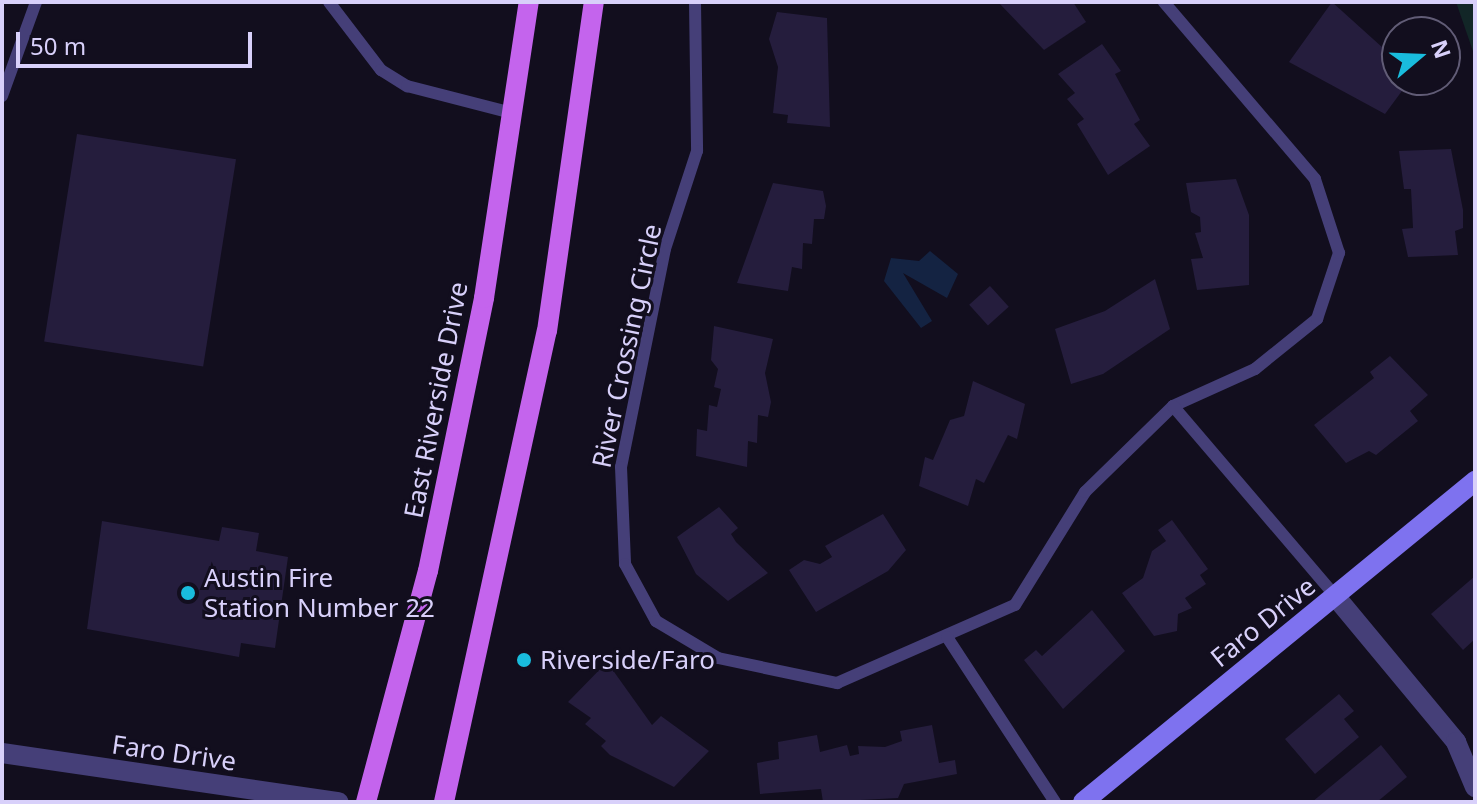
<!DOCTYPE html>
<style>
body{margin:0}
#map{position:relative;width:1477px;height:804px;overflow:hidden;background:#120e1e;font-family:"Noto Sans",sans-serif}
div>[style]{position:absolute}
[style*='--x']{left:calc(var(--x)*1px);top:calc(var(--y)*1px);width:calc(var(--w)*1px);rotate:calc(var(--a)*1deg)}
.green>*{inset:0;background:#122627}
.water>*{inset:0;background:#142342}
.building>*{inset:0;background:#251d3d;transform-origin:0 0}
.lane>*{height:12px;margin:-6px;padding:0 6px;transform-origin:6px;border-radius:6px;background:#453f78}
.street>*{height:20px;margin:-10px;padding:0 10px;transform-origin:10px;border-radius:10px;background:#453f78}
.secondary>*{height:20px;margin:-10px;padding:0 10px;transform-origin:10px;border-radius:10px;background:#7e72ef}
.primary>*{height:20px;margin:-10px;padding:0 10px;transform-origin:10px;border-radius:10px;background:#c464ed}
.dots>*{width:22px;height:22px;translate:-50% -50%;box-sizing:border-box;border:4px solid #120e1e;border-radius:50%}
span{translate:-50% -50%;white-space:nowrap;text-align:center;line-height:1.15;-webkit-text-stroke:6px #120e1e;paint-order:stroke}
.street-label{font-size:26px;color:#d8d0fa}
.poi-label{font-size:26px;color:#d8d0fa}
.left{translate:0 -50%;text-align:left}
.frame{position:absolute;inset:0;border:4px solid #d8d0fa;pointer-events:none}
.north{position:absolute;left:1381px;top:16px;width:80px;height:80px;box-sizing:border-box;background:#120e1e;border:2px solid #615c76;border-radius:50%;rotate:71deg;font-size:22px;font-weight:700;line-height:32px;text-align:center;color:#d8d0fa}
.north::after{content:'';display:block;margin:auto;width:28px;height:36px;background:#19bcdd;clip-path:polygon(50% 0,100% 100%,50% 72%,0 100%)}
.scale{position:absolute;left:16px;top:32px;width:236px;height:36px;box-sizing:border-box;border:4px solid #d8d0fa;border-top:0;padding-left:10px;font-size:24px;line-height:28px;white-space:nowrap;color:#d8d0fa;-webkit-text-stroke:6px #120e1e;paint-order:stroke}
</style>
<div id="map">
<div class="green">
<i style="clip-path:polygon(1456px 2px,1475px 2px,1475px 57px)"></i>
</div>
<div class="water">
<i style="clip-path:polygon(930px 251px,958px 274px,947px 298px,903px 273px,932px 321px,921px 328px,884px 281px,891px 258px,919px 261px)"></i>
</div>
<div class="building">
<i style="clip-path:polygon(998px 2px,1073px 2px,1086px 22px,1044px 50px)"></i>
<i style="clip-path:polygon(1332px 2px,1393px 57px,1397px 80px,1410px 80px,1385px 114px,1289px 62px)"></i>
<i style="clip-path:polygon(777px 12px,827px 18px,830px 127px,787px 123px,788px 115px,773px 113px,778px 67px,769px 39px)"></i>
<i style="clip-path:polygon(1102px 44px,1121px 71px,1115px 74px,1140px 120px,1134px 124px,1150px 146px,1108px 175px,1077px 124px,1084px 119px,1067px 99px,1075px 93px,1058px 74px)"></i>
<i style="left:77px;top:134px;width:161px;height:210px;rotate:9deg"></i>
<i style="clip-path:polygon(1451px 149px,1463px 210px,1463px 228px,1455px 231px,1458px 255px,1408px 257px,1402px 229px,1413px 228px,1411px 189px,1404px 189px,1399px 151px)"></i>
<i style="clip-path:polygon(1236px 179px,1249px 215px,1249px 285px,1197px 290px,1191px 259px,1203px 258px,1195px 233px,1201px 232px,1200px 217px,1191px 212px,1186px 183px)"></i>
<i style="clip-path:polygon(773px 183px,823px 191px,826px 206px,824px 219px,814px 219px,812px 244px,803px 243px,802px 269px,792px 267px,788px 291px,737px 283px)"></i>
<i style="clip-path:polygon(1155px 279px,1170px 329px,1103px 374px,1071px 384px,1055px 329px,1105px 311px)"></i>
<i style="left:990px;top:286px;width:28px;height:28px;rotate:48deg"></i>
<i style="clip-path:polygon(714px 326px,773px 339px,765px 373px,771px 402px,768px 417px,758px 415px,757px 443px,748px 441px,747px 467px,696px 456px,697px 429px,707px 431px,709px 405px,717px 407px,721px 389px,714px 387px,718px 369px,711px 360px)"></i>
<i style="clip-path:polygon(1390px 356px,1428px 395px,1410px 411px,1418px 421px,1376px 455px,1369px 451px,1346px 463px,1314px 425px,1374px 378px,1370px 372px)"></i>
<i style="clip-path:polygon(973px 381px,1025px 404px,1017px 439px,1008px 435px,984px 483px,976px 479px,968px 506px,919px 486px,925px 457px,933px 460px,950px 420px,964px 416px)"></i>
<i style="clip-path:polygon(719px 507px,738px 528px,731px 534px,736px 542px,768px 573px,728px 601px,696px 574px,677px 537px)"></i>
<i style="clip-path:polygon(883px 514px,906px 550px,888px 571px,816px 612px,789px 570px,804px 560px,820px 564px,832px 557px,825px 546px)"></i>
<i style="clip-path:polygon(1172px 520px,1208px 569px,1200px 575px,1206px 584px,1185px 598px,1192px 608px,1178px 614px,1177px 631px,1154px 636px,1122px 593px,1143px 578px,1152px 551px,1166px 541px,1158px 530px)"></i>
<i style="clip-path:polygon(102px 521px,219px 541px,222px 527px,259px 533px,256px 551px,288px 557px,275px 648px,241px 643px,239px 657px,87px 629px)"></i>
<i style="clip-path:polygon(1475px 576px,1475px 639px,1463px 650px,1431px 614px)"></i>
<i style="clip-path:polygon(1092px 610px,1125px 651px,1063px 709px,1024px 660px,1036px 650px,1042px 656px)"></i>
<i style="clip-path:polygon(607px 662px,652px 725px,661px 716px,709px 751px,674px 787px,610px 755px,601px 746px,606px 741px,585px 724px,591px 718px,568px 702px)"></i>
<i style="clip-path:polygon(1339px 694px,1354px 711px,1344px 719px,1359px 737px,1315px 774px,1285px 739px)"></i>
<i style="clip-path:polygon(932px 725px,939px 763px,955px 760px,957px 774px,904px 784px,898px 798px,823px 802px,821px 789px,760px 794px,757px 763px,779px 759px,778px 742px,817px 735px,820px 752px,847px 745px,850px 756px,859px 754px,858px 746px,885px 747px,902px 741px,900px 731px)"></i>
<i style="clip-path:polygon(1381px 745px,1407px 777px,1377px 802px,1312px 802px)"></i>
</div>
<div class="lane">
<i style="--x:329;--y:2;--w:86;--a:52.6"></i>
<i style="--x:381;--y:70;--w:31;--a:32"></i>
<i style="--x:407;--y:86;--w:108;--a:14.4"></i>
<i style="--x:695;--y:2;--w:149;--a:89.2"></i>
<i style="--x:697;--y:151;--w:103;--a:108.1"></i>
<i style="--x:665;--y:249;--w:222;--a:101.4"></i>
<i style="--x:621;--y:467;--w:97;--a:87.6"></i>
<i style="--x:625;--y:564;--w:65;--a:61.5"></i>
<i style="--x:656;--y:621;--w:72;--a:30.8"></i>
<i style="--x:718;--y:658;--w:122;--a:11.9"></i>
<i style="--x:837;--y:683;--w:194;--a:-23.7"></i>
<i style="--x:1015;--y:605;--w:133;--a:-58.2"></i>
<i style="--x:1085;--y:492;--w:123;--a:-44.3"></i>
<i style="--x:1173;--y:406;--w:90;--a:-24.3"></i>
<i style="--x:1255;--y:369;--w:80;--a:-38.9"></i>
<i style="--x:1317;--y:319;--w:70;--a:-71.6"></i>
<i style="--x:1339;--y:253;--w:78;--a:-108"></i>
<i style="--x:1315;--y:179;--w:233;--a:-130.5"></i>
<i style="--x:2;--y:96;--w:100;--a:-70.1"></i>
<i style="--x:1173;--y:406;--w:250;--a:49.5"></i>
<i style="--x:947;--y:637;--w:197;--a:56.8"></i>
</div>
<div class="street">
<i style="--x:1335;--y:596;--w:190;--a:50.3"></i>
<i style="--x:1456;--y:742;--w:49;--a:67.1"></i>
<i style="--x:2;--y:753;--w:340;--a:8.3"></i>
</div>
<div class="secondary">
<i style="--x:1083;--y:802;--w:507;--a:-39.31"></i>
</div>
<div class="primary">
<i style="--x:366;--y:802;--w:239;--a:-75"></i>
<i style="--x:428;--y:571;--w:279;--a:-78.4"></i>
<i style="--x:484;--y:298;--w:299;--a:-81.4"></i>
<i style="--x:444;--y:802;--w:482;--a:-77.7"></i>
<i style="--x:547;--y:331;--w:332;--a:-81.9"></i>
</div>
<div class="dots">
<i style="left:188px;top:593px;background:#19bcdd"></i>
<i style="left:524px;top:660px;background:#19bcdd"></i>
</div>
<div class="street-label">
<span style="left:627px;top:346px;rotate:-78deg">River Crossing Circle</span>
<span style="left:436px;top:400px;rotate:-79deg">East Riverside Drive</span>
<span style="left:1263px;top:622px;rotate:-39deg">Faro Drive</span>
<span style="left:174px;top:753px;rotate:8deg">Faro Drive</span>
</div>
<div class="poi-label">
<span class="left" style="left:204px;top:593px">Austin Fire<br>Station Number 22</span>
<span class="left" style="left:540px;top:660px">Riverside/Faro</span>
</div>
<div class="frame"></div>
<div class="north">N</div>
<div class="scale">50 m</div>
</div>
